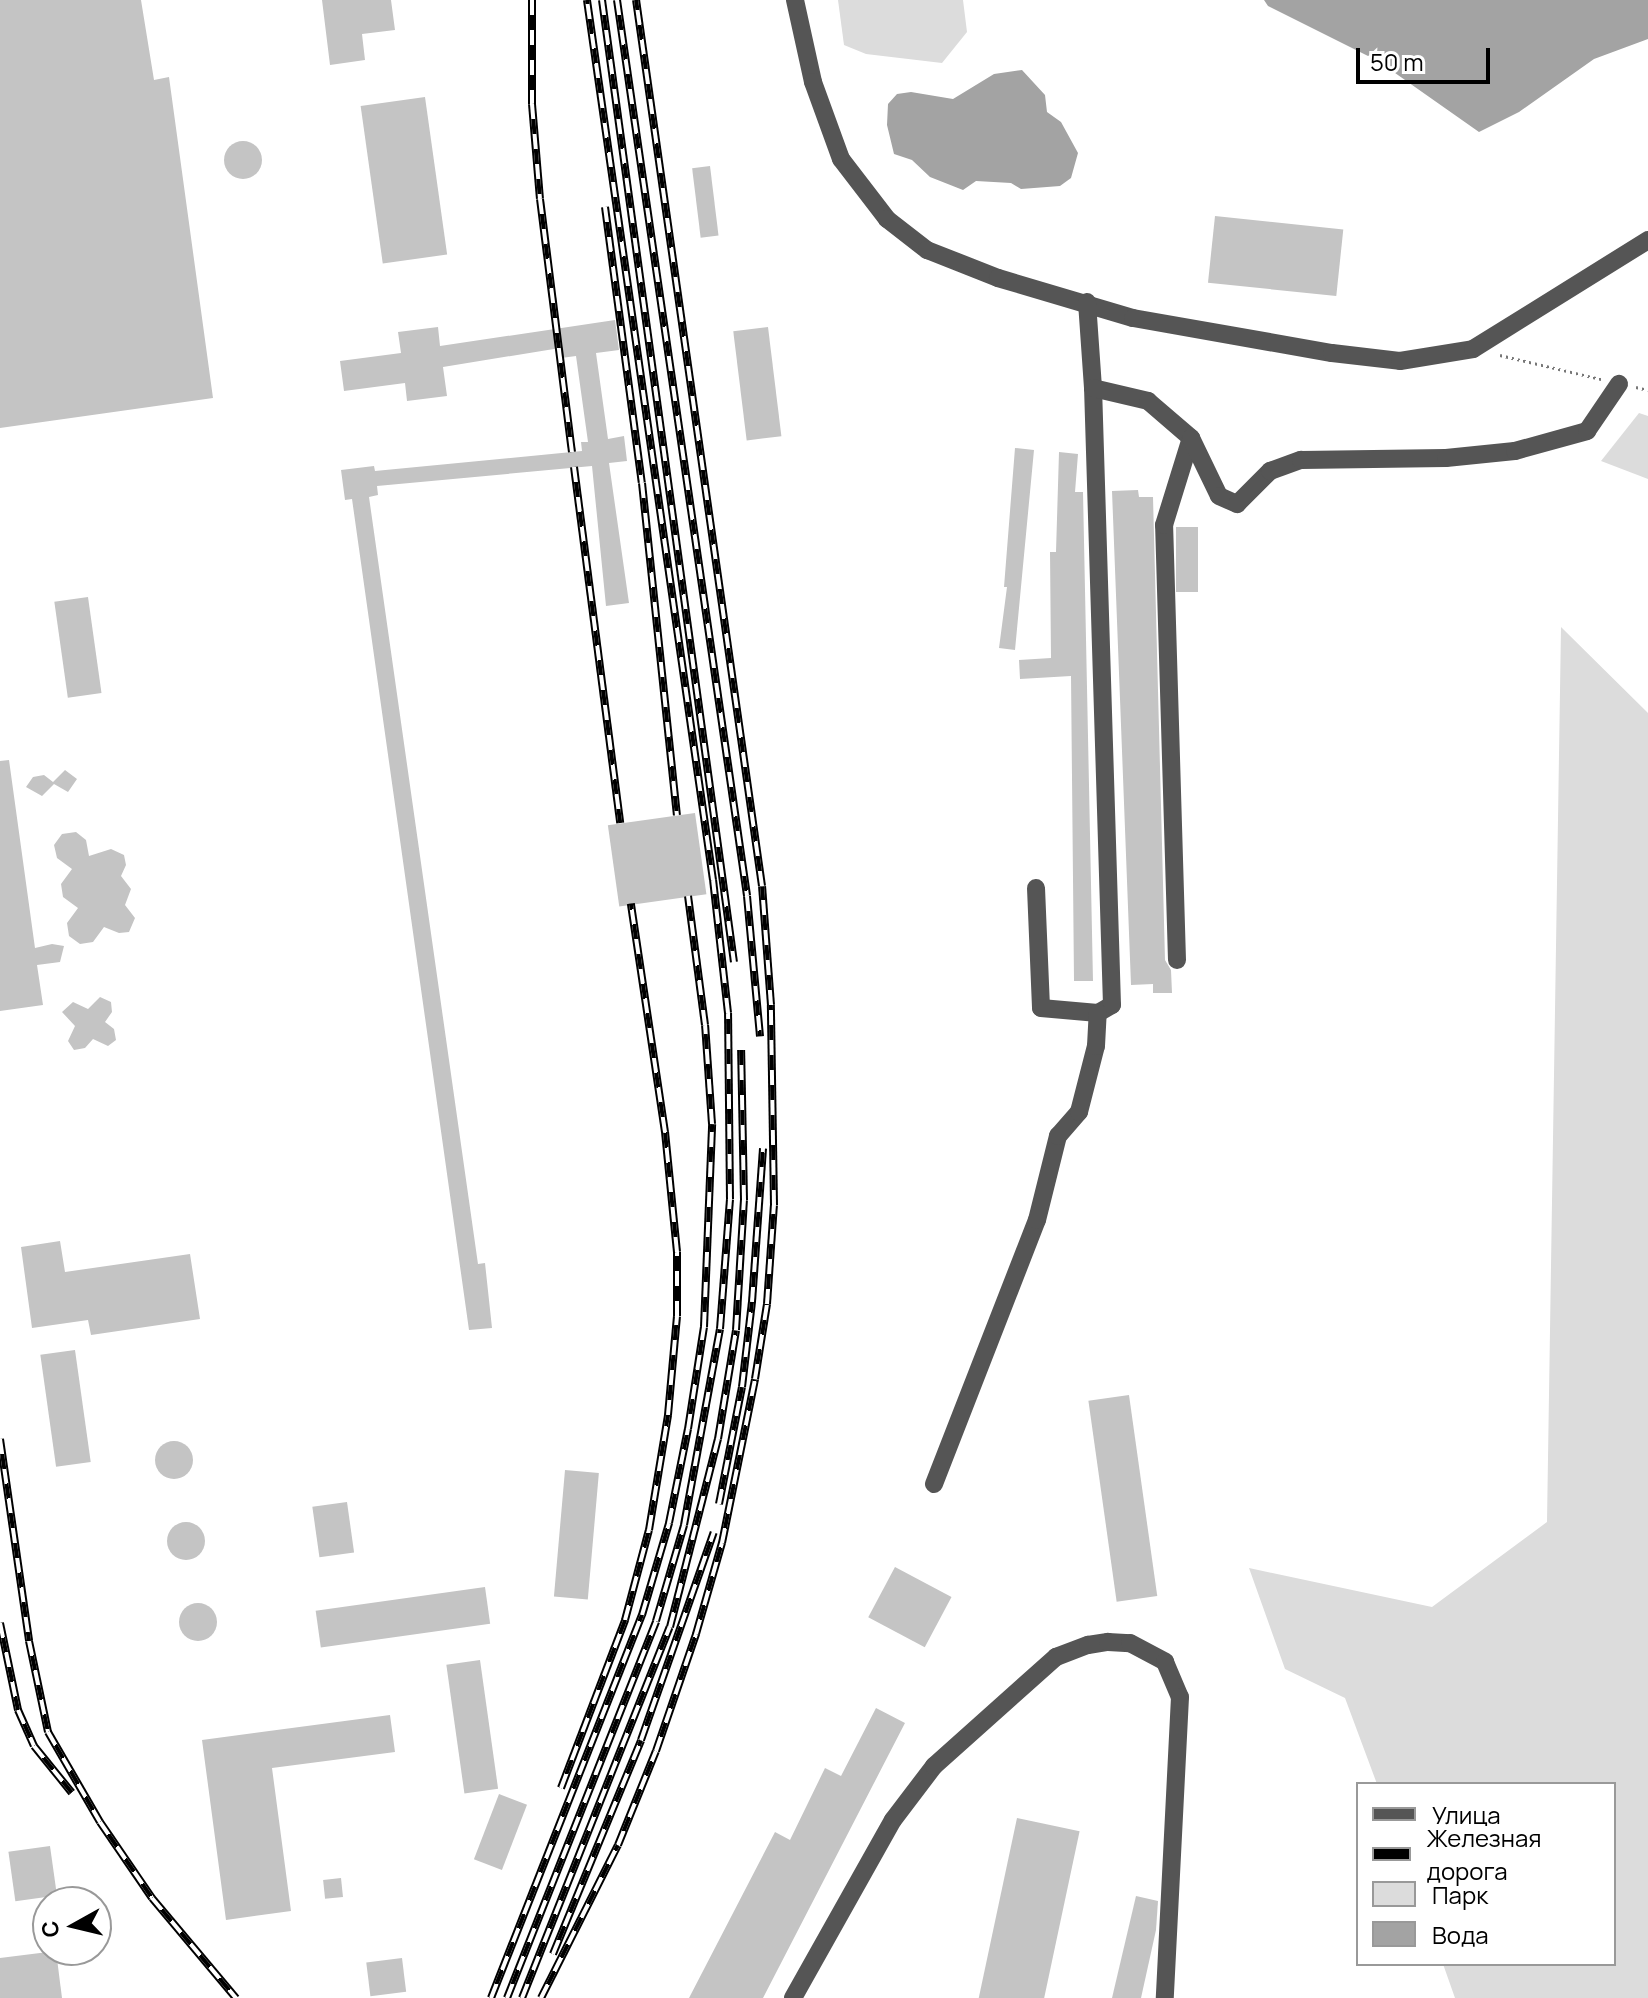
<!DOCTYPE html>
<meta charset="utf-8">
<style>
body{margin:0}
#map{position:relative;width:1648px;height:1998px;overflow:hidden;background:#fff;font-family:Manrope,sans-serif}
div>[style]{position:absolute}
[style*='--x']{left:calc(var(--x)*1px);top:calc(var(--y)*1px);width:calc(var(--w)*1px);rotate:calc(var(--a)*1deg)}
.green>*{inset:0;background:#dcdcdc}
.water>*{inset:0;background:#a3a3a3}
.building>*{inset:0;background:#c4c4c4;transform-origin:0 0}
.round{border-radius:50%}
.path>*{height:3px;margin-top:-1.5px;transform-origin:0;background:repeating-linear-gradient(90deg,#777 0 2px,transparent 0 6px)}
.minor>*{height:18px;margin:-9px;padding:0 9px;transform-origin:9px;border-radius:9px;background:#555}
.rail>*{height:8px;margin-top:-4px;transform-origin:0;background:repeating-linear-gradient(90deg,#fff 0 15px,#000 0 30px);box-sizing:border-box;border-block:2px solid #000}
span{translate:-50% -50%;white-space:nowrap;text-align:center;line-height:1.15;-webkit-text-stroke:6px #fff;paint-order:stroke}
.legend{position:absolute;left:1356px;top:1782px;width:260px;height:184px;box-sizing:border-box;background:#fff;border:2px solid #999;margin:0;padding:10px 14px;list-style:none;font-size:24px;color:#000}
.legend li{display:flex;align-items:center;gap:16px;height:40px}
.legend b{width:40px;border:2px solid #999}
.north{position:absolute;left:32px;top:1886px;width:80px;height:80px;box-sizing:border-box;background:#fff;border:2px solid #999;border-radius:50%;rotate:262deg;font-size:22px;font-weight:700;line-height:32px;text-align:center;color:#000}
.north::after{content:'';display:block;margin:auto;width:28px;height:36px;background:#000;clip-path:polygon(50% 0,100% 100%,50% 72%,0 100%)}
.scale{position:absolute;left:1356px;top:48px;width:134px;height:36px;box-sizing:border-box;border:4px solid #000;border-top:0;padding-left:10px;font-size:24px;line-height:28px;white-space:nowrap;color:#000;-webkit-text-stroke:6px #fff;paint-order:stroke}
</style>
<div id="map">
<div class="green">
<i style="clip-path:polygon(838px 0,963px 0,967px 32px,942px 63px,866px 54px,844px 45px)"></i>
<i style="clip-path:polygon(1639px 413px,1648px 416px,1648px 479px,1601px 461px)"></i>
<i style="clip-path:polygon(1561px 627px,1648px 713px,1648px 1998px,1455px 1998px,1443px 1964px,1614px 1964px,1614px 1784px,1377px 1784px,1345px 1698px,1285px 1669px,1249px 1568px,1432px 1607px,1547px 1522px)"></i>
</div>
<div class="water">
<i style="clip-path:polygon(1264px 0,1648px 0,1648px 39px,1594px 59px,1519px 112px,1479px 132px,1378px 61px,1268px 6px)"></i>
<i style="clip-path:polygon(1022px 70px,1045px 95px,1047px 112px,1061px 122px,1078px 153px,1071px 178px,1060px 186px,1021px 189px,1011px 183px,976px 181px,963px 190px,930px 177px,912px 160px,894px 154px,887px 125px,888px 104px,897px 94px,911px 92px,953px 99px,994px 74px)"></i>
</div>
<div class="building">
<i style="clip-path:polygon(0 0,141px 0,154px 80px,169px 77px,213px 398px,0 428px)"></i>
<i style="clip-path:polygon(322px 0,391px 0,395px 30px,362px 34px,365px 60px,330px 65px)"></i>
<i style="left:425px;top:97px;width:159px;height:65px;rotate:82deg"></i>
<i class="round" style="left:224px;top:141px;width:38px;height:38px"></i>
<i style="left:710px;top:166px;width:70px;height:18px;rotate:83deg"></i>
<i style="left:1215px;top:216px;width:129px;height:67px;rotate:6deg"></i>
<i style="clip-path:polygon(615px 320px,619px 350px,596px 353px,608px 439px,624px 436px,627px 461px,609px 463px,629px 603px,606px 606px,592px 466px,377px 486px,378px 495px,369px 497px,478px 1264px,485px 1263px,492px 1328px,469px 1330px,352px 499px,345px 500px,341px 470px,374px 466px,375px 471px,582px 451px,581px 442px,588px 442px,576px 356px,561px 358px,560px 348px,443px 367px,447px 396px,407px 401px,405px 383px,344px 391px,340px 361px,401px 353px,398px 332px,438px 327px,440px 346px)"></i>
<i style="left:768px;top:327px;width:110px;height:35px;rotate:83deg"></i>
<i style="clip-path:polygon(1015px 448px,1034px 450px,1015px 650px,999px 648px,1007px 587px,1004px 587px)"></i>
<i style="clip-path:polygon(1059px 452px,1078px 454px,1075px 492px,1083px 492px,1093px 981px,1074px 981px,1071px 676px,1020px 679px,1019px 660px,1051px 658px,1050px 552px,1056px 552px)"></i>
<i style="clip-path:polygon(1138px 490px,1139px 497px,1153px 497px,1165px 960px,1171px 970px,1172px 993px,1153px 993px,1153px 984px,1131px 985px,1112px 491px)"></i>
<i style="left:1176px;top:527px;width:22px;height:65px"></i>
<i style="left:88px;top:597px;width:97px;height:34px;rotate:82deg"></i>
<i style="clip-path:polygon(9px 760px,35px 948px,52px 944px,64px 946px,60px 962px,37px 965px,43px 1005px,0 1011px,0 761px)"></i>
<i style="clip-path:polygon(65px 770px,77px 779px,68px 792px,54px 784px,42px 796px,26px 787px,33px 777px,44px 775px,53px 782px)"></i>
<i style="left:695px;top:813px;width:82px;height:88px;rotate:82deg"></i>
<i style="clip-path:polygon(76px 832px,86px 840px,89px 856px,111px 849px,124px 855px,126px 865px,121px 876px,131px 889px,125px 905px,135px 918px,129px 932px,119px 933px,104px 927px,93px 942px,80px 944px,69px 936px,67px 923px,78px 908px,63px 897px,61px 884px,72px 869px,57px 858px,54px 845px,62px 834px)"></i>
<i style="clip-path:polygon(100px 997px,111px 1002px,112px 1012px,105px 1022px,114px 1029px,116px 1040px,108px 1046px,93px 1039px,85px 1048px,74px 1050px,68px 1041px,75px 1026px,62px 1012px,73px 1002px,88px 1009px)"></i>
<i style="clip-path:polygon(60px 1241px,65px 1272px,190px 1254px,200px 1319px,91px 1335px,88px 1320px,32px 1328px,21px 1247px)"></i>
<i style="left:75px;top:1350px;width:113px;height:35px;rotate:82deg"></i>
<i style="left:1129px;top:1395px;width:203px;height:41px;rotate:82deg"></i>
<i class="round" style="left:155px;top:1441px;width:38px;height:38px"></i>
<i style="left:565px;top:1470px;width:34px;height:127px;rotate:5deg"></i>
<i style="left:347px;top:1502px;width:51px;height:35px;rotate:82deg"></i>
<i class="round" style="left:167px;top:1522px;width:38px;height:38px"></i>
<i style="left:895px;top:1567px;width:64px;height:57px;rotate:28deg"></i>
<i style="left:485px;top:1587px;width:37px;height:171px;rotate:82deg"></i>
<i class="round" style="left:179px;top:1603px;width:38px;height:38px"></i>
<i style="left:480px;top:1660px;width:130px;height:34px;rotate:82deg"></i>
<i style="clip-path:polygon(876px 1708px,905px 1723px,763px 1998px,689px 1998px,775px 1832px,790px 1840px,825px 1768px,841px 1776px)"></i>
<i style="clip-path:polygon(390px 1715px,395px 1752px,272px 1768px,291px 1911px,226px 1920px,202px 1740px)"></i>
<i style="left:499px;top:1794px;width:30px;height:70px;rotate:21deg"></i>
<i style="left:1017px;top:1818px;width:64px;height:184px;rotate:12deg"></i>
<i style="left:50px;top:1846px;width:50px;height:42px;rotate:82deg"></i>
<i style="left:341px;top:1878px;width:19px;height:18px;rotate:84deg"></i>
<i style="clip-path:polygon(1136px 1896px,1158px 1901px,1156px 1930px,1141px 1998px,1112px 1998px)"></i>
<i style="clip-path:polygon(56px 1951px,62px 1998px,0 1998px,0 1958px)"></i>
<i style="left:402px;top:1958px;width:34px;height:36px;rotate:83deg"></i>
</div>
<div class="path">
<i style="--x:1500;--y:355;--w:104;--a:13.4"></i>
<i style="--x:1636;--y:387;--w:12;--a:14"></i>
</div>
<div class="minor">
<i style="--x:795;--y:0;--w:84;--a:77.6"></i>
<i style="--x:813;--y:82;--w:82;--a:70"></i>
<i style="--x:841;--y:159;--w:76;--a:52.5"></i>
<i style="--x:887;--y:219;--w:51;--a:37.8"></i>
<i style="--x:927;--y:250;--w:76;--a:21.5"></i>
<i style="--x:998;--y:278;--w:141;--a:16.5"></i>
<i style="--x:1133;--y:318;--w:202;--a:10"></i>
<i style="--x:1332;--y:353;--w:68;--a:6.7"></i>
<i style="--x:1400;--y:361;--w:74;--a:-9.3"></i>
<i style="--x:1473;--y:349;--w:206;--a:-31.9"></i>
<i style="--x:1087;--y:302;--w:86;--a:86"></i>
<i style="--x:1036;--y:888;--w:120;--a:87.6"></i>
<i style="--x:1041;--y:1008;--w:57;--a:5"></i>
<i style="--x:1098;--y:1013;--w:16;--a:-30"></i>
<i style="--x:1112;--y:1005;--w:617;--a:-91.76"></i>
<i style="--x:1093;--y:388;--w:57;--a:13.3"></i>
<i style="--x:1148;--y:401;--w:57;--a:40.7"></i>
<i style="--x:1177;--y:960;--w:435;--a:-91.7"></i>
<i style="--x:1164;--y:525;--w:91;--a:-72.8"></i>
<i style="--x:1191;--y:438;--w:64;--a:64.2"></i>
<i style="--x:1219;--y:496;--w:20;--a:24"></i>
<i style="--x:1237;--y:504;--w:47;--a:-45"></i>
<i style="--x:1270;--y:471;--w:33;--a:-20"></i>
<i style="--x:1301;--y:460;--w:145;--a:-0.8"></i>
<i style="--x:1446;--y:458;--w:69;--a:-5.8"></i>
<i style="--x:1515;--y:451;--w:75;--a:-15.5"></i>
<i style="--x:1587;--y:431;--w:57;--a:-55.8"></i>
<i style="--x:934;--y:1484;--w:283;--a:-68.7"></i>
<i style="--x:1037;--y:1220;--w:87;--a:-76"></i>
<i style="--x:1058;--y:1136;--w:32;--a:-49"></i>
<i style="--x:1079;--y:1112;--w:68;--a:-75.6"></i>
<i style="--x:1096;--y:1046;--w:33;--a:-87"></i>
<i style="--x:793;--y:1998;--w:204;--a:-60.7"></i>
<i style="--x:893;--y:1820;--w:68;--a:-52.8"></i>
<i style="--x:934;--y:1766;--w:164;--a:-41.8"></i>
<i style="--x:1056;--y:1657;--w:34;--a:-21"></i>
<i style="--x:1088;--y:1645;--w:20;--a:-9"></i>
<i style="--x:1108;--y:1642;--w:22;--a:3"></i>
<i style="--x:1130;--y:1643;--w:40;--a:28"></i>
<i style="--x:1165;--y:1662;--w:38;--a:67"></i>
<i style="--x:1180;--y:1697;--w:301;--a:92.9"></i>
</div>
<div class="rail">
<i style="--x:532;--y:0;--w:104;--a:90"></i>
<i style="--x:532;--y:104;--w:95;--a:85.2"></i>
<i style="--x:540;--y:199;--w:255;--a:82.8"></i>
<i style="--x:602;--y:0;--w:971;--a:82.19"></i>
<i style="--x:617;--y:0;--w:905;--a:81.74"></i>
<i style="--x:747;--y:896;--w:141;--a:84.7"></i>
<i style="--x:605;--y:207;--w:278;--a:82.4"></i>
<i style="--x:642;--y:483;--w:334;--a:84"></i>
<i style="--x:574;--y:467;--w:359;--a:82.6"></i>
<i style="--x:0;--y:1439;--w:204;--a:81.8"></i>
<i style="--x:29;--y:1641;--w:93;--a:78.2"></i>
<i style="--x:48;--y:1732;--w:104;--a:60"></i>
<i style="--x:100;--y:1822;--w:92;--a:55.6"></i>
<i style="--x:152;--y:1898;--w:131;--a:50"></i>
<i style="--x:719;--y:1504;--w:119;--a:-78.9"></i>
<i style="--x:742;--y:1387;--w:86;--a:-83.3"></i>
<i style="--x:752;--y:1302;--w:154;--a:-85.9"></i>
<i style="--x:0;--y:1623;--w:89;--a:78.3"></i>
<i style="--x:18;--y:1710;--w:39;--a:66"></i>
<i style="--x:34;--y:1746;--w:60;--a:51"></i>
<i style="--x:561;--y:1788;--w:180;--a:-69.1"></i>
<i style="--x:625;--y:1620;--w:93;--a:-75.1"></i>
<i style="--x:649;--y:1530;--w:117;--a:-80.6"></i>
<i style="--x:668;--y:1415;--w:99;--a:-84.8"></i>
<i style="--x:677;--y:1316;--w:64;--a:-90"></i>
<i style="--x:677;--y:1252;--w:121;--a:-95.7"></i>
<i style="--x:665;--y:1132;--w:231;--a:-98.5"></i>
<i style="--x:553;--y:1954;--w:231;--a:-67.6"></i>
<i style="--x:641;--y:1740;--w:220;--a:-70.7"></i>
<i style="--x:491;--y:1998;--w:412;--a:-68.5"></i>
<i style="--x:642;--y:1615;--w:96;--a:-73.6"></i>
<i style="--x:669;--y:1523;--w:96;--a:-78.6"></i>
<i style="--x:688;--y:1429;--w:103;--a:-81.1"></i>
<i style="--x:704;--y:1327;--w:203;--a:-87.7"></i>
<i style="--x:712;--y:1124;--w:99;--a:-94"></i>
<i style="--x:705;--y:1025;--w:130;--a:-97.5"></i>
<i style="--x:507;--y:1998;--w:405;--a:-68.4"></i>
<i style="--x:656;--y:1621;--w:100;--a:-73.7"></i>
<i style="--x:684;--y:1525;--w:199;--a:-79.6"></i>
<i style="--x:720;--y:1329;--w:130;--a:-85.6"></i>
<i style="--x:730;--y:1199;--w:186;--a:-90.6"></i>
<i style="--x:728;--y:1013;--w:134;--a:-96.4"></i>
<i style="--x:713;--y:880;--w:889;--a:-98.15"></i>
<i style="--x:522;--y:1998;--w:399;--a:-68.3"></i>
<i style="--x:670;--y:1627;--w:194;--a:-75.7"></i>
<i style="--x:718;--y:1439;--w:110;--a:-80.6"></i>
<i style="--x:736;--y:1330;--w:130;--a:-86.5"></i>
<i style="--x:744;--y:1200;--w:150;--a:-91.1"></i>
<i style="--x:541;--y:1998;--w:171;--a:-63.3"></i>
<i style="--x:618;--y:1845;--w:101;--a:-68"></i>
<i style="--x:656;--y:1751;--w:124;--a:-71.1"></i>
<i style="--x:696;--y:1634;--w:95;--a:-74.1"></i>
<i style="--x:722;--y:1543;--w:167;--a:-78.6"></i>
<i style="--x:755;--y:1379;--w:76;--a:-80.9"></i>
<i style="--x:767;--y:1304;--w:99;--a:-86"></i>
<i style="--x:774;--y:1205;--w:200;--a:-90.9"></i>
<i style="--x:771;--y:1005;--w:119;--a:-94.3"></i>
<i style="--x:762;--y:886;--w:895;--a:-98.09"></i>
</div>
<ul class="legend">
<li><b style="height:10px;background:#555"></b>Улица</li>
<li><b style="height:10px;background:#000"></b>Железная дорога</li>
<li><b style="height:22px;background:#dcdcdc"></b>Парк</li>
<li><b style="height:22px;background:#a3a3a3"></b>Вода</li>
</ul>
<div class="north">С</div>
<div class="scale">50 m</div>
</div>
